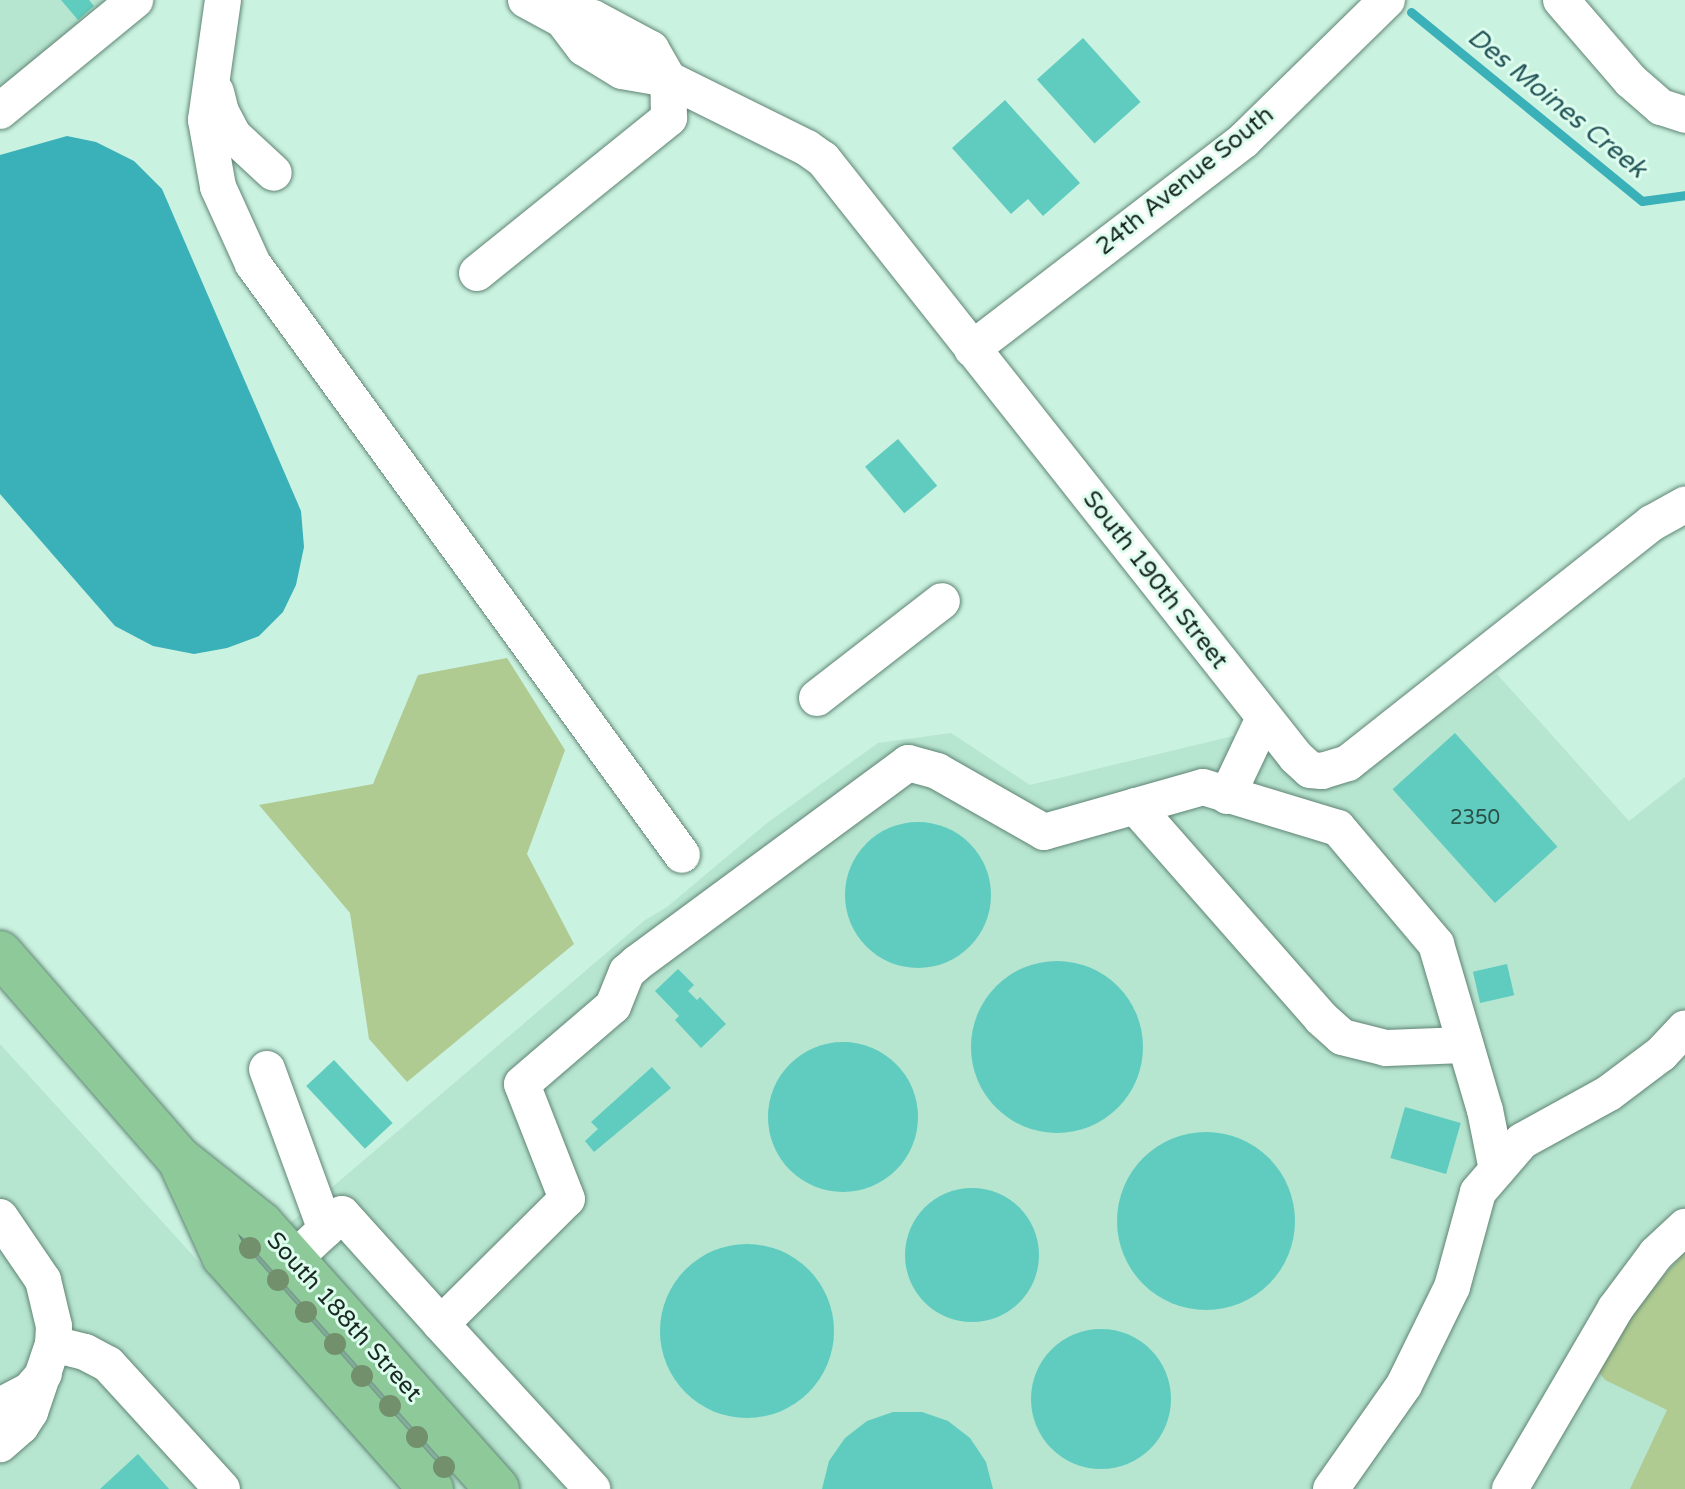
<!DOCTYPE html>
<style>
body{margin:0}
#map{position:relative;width:1685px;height:1489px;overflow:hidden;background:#caf2e0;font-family:"Varela Round",sans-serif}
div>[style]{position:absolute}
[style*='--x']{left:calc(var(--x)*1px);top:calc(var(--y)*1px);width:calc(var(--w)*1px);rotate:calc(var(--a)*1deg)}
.built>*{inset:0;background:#b6e5d0}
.green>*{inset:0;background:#afcb92}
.water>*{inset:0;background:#3ab0b9}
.stream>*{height:9px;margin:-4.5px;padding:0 4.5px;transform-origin:4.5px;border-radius:4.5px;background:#3ab0b9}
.building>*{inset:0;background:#5fccbf;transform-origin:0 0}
.round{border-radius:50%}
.roads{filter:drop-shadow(0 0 2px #608474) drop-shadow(0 0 2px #608474)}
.minor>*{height:36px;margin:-18px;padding:0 18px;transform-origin:18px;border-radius:18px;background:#fff}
.major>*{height:44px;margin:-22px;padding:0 22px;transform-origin:22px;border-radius:22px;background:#8ec99a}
.trees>*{width:22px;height:22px;margin:-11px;border-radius:50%;background:#72906b}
span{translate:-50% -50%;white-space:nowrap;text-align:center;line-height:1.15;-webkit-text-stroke:6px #ddfdee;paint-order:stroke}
.number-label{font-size:20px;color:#2a5148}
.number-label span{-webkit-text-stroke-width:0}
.street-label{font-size:24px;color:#192821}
.water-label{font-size:26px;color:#26575b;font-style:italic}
</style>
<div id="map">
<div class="built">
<i style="clip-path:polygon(0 0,150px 0,0 124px)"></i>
<i style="clip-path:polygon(1497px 674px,1629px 821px,1685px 777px,1685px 1489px,0 1489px,0 1044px,219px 1284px,645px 920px,667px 907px,767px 823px,878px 743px,951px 733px,1030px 785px,1233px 736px,1269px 755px,1313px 785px,1353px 777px)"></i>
</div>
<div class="green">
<i style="clip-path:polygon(507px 658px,565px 750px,527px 854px,574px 944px,407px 1082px,369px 1039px,350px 913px,259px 805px,373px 784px,418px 675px)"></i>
<i style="clip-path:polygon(1685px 1252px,1685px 1489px,1630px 1489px,1667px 1410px,1605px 1380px,1599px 1372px,1598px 1362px,1653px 1287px)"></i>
</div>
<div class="water">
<i style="clip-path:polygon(67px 136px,96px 142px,134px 161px,162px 189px,301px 511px,304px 547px,296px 585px,283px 612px,259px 636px,227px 648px,194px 654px,153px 646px,115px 626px,0 494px,0 155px)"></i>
</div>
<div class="stream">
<i style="--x:1411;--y:12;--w:298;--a:39.3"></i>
<i style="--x:1642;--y:201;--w:43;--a:-7.9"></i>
</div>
<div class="building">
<i style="clip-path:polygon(61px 0,89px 0,94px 6px,78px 20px)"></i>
<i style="left:1083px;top:38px;width:86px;height:62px;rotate:48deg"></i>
<i style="clip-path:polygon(1005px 100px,1080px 183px,1043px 216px,1028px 199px,1011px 214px,952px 148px)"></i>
<i style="left:898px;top:439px;width:61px;height:43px;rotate:50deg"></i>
<i style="left:1455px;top:733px;width:153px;height:84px;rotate:48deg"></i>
<i class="round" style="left:845px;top:822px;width:146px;height:146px"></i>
<i class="round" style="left:971px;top:961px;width:172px;height:172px"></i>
<i style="left:1507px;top:964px;width:32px;height:35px;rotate:77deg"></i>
<i style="clip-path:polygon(678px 969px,694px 985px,688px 991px,697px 1000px,700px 997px,726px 1024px,701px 1048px,675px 1020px,679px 1016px,655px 991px)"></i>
<i class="round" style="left:768px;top:1042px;width:150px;height:150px"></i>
<i style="left:334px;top:1060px;width:86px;height:38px;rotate:47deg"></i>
<i style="clip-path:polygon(652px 1067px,671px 1088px,594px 1152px,585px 1141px,598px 1129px,591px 1122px)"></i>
<i style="left:1405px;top:1107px;width:58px;height:53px;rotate:16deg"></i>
<i class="round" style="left:1117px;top:1132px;width:178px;height:178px"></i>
<i class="round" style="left:905px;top:1188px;width:134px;height:134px"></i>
<i class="round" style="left:660px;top:1244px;width:174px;height:174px"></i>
<i class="round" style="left:1031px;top:1329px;width:140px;height:140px"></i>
<i style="clip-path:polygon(893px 1412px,922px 1412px,948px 1421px,970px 1438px,986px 1462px,993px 1489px,822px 1489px,829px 1461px,845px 1438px,867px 1421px)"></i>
<i style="clip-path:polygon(138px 1454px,169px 1489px,100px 1489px)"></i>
</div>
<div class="roads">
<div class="minor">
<i style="--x:223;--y:0;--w:121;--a:98.1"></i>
<i style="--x:206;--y:120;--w:68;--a:79.8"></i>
<i style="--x:218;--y:187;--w:85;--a:65.6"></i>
<i style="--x:253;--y:264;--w:730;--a:54.02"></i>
<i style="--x:526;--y:0;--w:42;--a:28.4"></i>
<i style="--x:563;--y:20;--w:24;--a:-52"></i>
<i style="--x:1561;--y:0;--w:107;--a:49.2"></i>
<i style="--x:1631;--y:81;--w:40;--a:41"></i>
<i style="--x:1661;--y:107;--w:25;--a:18"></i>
<i style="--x:593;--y:18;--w:66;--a:28.1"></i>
<i style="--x:651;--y:49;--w:34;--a:60"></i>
<i style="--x:668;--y:79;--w:47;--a:-170.1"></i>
<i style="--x:622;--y:71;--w:44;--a:-148.8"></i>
<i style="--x:584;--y:48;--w:35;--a:-127"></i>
<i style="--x:563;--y:20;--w:30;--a:-4"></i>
<i style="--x:216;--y:92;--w:21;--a:76"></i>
<i style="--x:221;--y:112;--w:27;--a:62"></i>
<i style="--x:234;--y:136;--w:54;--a:42.8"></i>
<i style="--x:0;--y:111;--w:175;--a:-39.4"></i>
<i style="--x:477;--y:273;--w:247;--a:-38.9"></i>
<i style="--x:669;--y:118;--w:39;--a:-91"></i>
<i style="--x:668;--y:79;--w:155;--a:26.4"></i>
<i style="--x:807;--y:148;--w:19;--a:35"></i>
<i style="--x:823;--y:159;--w:762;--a:51.66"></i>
<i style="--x:1296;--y:757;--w:19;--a:43"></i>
<i style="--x:1310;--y:770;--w:12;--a:5"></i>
<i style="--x:1322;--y:771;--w:27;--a:-17"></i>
<i style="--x:1348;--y:763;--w:387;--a:-38.3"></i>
<i style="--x:1652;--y:523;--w:38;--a:-29"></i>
<i style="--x:972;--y:349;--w:343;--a:-37.5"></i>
<i style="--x:1244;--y:140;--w:200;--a:-44.4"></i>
<i style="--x:817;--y:698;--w:158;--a:-37.8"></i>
<i style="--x:1227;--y:796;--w:86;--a:-64.6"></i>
<i style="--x:1135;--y:806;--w:282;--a:48.7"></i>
<i style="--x:1321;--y:1018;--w:28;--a:42"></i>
<i style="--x:1342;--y:1037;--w:45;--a:14"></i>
<i style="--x:1386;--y:1048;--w:79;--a:-2.2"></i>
<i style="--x:267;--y:1069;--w:171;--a:69.9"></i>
<i style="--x:0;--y:1217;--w:76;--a:55.7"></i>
<i style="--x:43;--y:1280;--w:47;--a:76.6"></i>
<i style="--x:54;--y:1326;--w:18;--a:93"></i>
<i style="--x:53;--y:1344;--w:72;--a:108.7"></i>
<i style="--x:30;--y:1412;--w:17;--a:123"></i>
<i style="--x:21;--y:1426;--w:28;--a:139"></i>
<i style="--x:293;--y:1260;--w:67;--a:-43.2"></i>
<i style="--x:342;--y:1214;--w:148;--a:48"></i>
<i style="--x:441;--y:1324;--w:177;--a:-44.8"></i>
<i style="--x:567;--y:1199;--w:123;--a:-111.4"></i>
<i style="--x:522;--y:1084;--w:120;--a:-40.6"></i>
<i style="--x:613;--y:1006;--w:37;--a:-68"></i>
<i style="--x:627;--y:972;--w:13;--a:-42"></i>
<i style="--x:637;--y:963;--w:337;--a:-36.4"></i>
<i style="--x:908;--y:763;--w:30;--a:15"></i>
<i style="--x:937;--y:771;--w:123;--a:29.7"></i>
<i style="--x:1044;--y:832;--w:165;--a:-15.8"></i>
<i style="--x:1203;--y:787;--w:141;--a:16.9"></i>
<i style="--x:1338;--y:828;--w:152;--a:49.8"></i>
<i style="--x:1436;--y:944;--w:173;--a:73.6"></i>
<i style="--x:1485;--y:1110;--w:61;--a:78.7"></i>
<i style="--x:441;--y:1324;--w:224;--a:47.5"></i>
<i style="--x:53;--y:1344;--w:33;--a:14"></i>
<i style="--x:85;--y:1352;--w:26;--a:28"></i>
<i style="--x:108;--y:1364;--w:169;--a:47.6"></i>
<i style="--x:0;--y:1406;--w:34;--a:-28"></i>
<i style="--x:30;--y:1390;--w:21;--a:-49"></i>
<i style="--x:1331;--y:1489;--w:127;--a:-54.9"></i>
<i style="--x:1404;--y:1385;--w:109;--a:-63.9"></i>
<i style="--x:1452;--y:1287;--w:98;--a:-74.7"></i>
<i style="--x:1478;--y:1192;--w:67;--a:-49.2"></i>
<i style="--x:1522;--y:1141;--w:99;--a:-28.9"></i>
<i style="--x:1609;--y:1093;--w:65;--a:-36.9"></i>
<i style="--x:1661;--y:1054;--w:35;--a:-47"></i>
<i style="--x:1510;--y:1489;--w:208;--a:-59.7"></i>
<i style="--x:1615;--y:1309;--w:69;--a:-53.3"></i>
<i style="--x:1656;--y:1254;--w:40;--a:-43"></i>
</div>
<div class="major">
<i style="--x:0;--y:953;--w:271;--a:49"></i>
<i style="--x:178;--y:1158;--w:106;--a:38.5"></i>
<i style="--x:261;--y:1224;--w:355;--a:48.3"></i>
<i style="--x:183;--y:1167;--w:98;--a:65.3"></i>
<i style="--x:224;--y:1256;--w:312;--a:48.4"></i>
</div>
</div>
<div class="trees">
<i style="left:250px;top:1248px"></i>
<i style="left:278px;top:1280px"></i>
<i style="left:306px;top:1312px"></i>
<i style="left:335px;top:1344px"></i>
<i style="left:362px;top:1376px"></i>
<i style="left:390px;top:1406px"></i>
<i style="left:417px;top:1437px"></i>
<i style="left:444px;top:1467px"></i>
</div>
<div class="number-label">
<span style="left:1475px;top:818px">2350</span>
</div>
<div class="street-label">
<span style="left:1185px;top:181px;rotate:-39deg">24th Avenue South</span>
<span style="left:1155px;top:580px;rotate:52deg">South 190th Street</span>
<span style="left:344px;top:1317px;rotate:48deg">South 188th Street</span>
</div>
<div class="water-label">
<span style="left:1557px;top:103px;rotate:39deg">Des Moines Creek</span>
</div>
</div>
